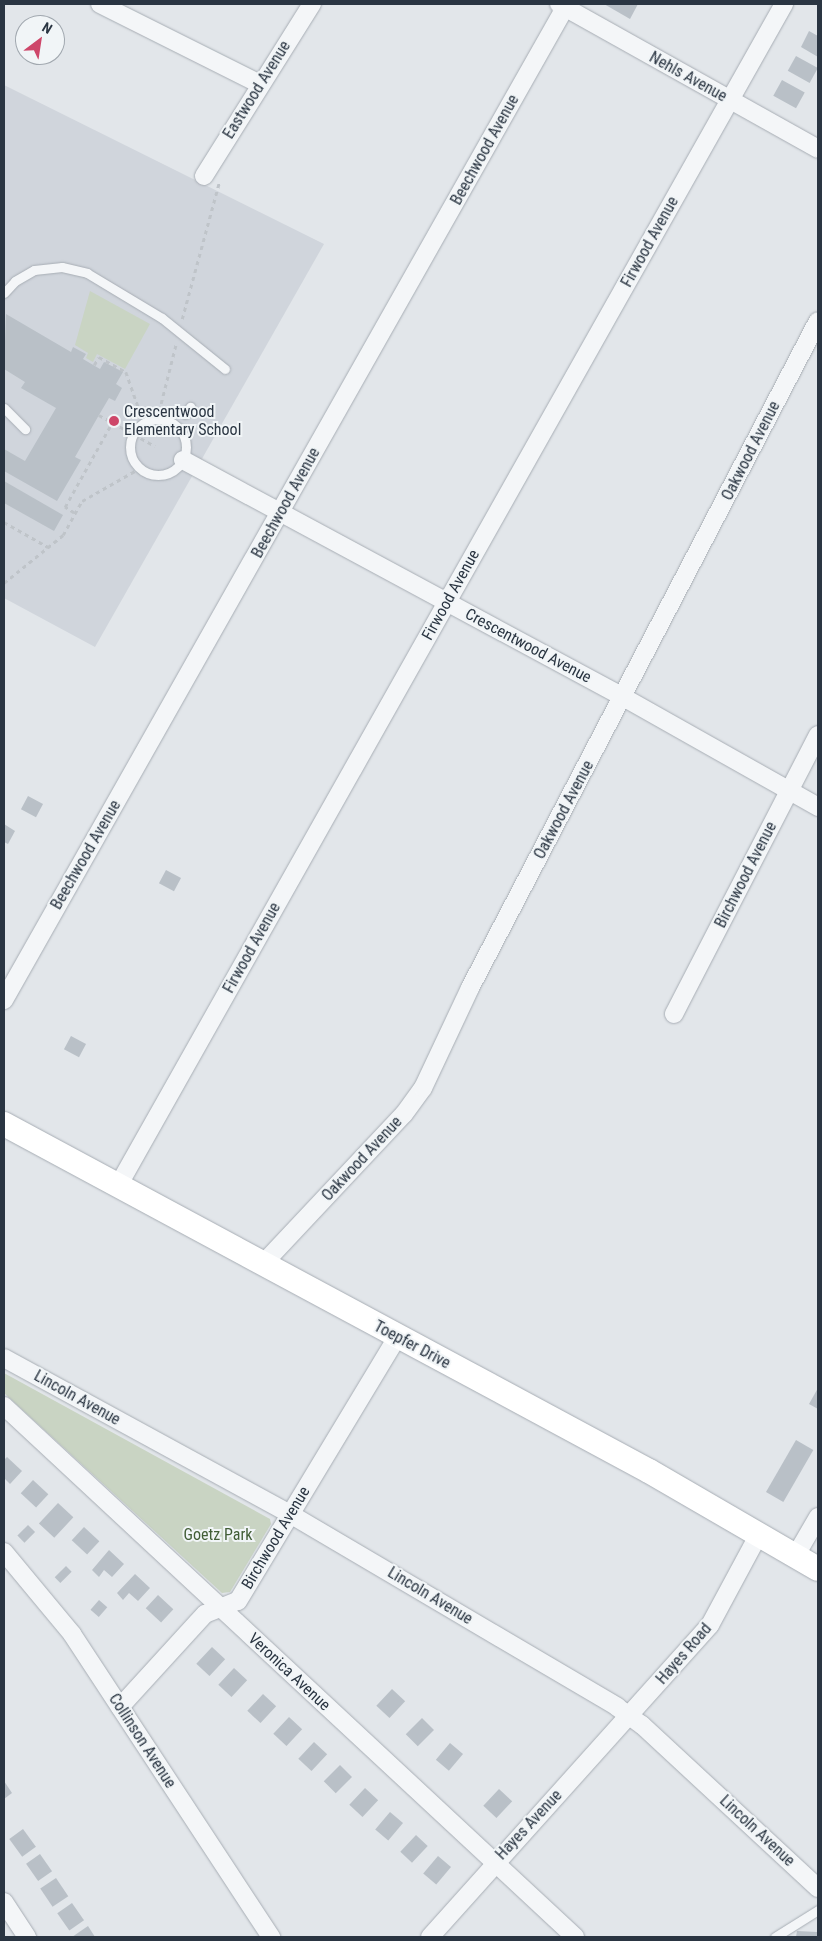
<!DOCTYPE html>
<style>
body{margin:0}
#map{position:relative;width:822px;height:1941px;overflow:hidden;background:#e2e6ea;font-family:"Roboto Condensed",sans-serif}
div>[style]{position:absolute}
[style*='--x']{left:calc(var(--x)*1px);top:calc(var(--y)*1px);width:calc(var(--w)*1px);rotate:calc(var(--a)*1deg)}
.built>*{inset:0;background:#d0d5dc}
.green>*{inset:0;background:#c9d4c3}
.building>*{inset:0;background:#b9c0c7;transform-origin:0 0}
.path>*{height:2.5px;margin-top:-1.25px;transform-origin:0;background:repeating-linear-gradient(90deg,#bfc4c9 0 4px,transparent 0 8px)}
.roads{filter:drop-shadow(0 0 1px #a7adb4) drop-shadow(0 0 1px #a7adb4)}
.lane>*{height:9px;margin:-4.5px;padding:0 4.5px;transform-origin:4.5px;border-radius:4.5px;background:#f4f6f8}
.lane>.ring{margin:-4.5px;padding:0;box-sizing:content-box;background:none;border:9px solid #f4f6f8;border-radius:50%}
.street>*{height:18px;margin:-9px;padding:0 9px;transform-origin:9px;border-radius:9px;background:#f4f6f8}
.secondary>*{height:24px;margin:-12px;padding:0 12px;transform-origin:12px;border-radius:12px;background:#fff}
.dots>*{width:14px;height:14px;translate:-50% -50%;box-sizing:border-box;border:2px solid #f1f5f7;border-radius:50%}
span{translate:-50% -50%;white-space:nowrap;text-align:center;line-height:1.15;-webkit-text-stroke:4px #f1f5f7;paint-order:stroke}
.street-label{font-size:16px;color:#2a3542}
.poi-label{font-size:16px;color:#2a3542}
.left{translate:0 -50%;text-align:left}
.park-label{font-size:16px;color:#425e37}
.frame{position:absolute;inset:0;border:5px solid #2a3542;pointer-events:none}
.north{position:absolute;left:15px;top:15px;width:50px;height:50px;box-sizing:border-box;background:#f1f5f7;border:1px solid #a1a8af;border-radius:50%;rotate:31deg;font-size:14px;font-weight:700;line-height:20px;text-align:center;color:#2a3542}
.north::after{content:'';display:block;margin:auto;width:18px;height:22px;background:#ce476a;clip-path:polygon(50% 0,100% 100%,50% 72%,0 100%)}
</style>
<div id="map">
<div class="built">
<i style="clip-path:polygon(4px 85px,324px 244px,95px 647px,4px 598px)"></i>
</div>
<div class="green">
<i style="clip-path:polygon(90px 291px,150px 324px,125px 369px,97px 354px,93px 362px,86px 358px,88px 353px,75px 345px)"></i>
<i style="clip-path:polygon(4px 1373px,270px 1519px,271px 1524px,230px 1592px,222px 1593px,4px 1393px)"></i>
</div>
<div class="building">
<i style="clip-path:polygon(604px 4px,638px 4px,630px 19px)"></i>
<i style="clip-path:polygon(809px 31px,818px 36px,818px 57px,801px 47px)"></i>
<i style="left:796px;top:56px;width:25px;height:17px;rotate:29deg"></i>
<i style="left:782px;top:80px;width:26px;height:18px;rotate:29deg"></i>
<i style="clip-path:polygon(6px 314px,71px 352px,73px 347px,86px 354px,83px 359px,100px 369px,104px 362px,123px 372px,116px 384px,122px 388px,115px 401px,109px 398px,99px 415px,75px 457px,81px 460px,57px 501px,4px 471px,4px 449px,25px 461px,56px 408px,21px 388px,25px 382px,4px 369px)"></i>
<i style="clip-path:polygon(4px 481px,63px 515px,54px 531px,4px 503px)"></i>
<i style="left:28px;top:796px;width:17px;height:15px;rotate:28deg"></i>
<i style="clip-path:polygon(4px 824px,15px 831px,8px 844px,4px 842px)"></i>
<i style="left:166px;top:870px;width:17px;height:15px;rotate:28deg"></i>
<i style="left:71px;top:1036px;width:17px;height:15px;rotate:28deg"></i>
<i style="clip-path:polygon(818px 1388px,818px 1409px,809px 1404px)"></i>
<i style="left:796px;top:1440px;width:20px;height:60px;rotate:30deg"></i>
<i style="clip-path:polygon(7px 1457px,22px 1471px,10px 1484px,4px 1478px,4px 1460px)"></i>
<i style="left:33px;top:1480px;width:21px;height:18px;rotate:43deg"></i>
<i style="left:58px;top:1503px;width:21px;height:28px;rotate:43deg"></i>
<i style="left:28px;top:1525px;width:10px;height:15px;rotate:45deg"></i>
<i style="left:84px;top:1527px;width:21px;height:18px;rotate:43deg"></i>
<i style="clip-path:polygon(109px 1550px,124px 1564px,112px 1577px,104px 1570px,99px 1577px,92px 1570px)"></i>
<i style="left:66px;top:1566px;width:8px;height:16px;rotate:45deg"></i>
<i style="clip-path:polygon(135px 1574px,150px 1588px,138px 1601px,129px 1593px,123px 1600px,117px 1593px)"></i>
<i style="left:158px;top:1595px;width:21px;height:18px;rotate:43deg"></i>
<i style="left:99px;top:1600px;width:11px;height:13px;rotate:41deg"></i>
<i style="left:212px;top:1647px;width:18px;height:23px;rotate:43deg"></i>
<i style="left:234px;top:1668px;width:18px;height:23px;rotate:43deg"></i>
<i style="left:392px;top:1689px;width:18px;height:23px;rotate:43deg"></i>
<i style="left:263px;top:1694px;width:18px;height:23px;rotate:43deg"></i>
<i style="left:289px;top:1717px;width:18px;height:23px;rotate:43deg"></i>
<i style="left:422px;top:1718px;width:17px;height:23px;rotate:45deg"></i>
<i style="left:314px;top:1742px;width:18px;height:23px;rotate:43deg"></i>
<i style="left:450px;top:1743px;width:17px;height:22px;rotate:40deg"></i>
<i style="left:340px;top:1765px;width:17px;height:23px;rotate:45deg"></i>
<i style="clip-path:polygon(4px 1781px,12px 1793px,4px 1799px)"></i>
<i style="left:365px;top:1788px;width:18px;height:23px;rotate:43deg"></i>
<i style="left:499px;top:1789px;width:18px;height:23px;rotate:43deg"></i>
<i style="left:390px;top:1812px;width:17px;height:23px;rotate:40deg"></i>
<i style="left:23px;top:1829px;width:22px;height:17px;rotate:54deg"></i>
<i style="left:416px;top:1835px;width:16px;height:23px;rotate:43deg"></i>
<i style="left:40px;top:1854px;width:21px;height:17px;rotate:55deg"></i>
<i style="left:438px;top:1856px;width:17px;height:23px;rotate:40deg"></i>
<i style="left:56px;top:1878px;width:22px;height:19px;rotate:56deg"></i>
<i style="left:72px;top:1903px;width:21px;height:18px;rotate:55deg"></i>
<i style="clip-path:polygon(88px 1926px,95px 1937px,72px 1937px)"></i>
<i style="clip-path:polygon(797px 1931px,817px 1932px,817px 1937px,796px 1937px)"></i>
</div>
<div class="path">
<i style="--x:182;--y:319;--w:141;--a:-74.8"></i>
<i style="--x:94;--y:365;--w:9;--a:-58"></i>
<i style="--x:99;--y:357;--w:31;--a:29"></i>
<i style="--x:126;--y:372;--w:54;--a:70.6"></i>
<i style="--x:99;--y:415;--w:64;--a:29"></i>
<i style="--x:157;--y:419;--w:77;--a:-75.8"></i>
<i style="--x:74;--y:513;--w:11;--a:-146"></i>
<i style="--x:65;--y:507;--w:96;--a:-60.8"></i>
<i style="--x:4;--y:522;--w:51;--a:29.6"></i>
<i style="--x:4;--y:583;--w:76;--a:-39.1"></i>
<i style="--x:63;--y:535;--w:39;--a:-61"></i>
<i style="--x:82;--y:501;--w:67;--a:-29.6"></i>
</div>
<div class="roads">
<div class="lane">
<i style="--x:4;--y:293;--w:16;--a:-47"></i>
<i style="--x:15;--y:281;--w:22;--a:-30"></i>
<i style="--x:34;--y:270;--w:28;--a:-6"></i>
<i style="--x:62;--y:267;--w:26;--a:13"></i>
<i style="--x:87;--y:273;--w:87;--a:31"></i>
<i style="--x:162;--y:318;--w:81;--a:39"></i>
<i style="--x:4;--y:408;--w:30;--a:45"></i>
<i style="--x:185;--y:414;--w:9;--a:-54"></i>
<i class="ring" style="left:130px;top:419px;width:47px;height:47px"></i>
<i style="--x:775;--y:1937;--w:51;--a:-32.1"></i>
</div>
<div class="street">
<i style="--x:100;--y:4;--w:179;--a:26.6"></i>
<i style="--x:559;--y:4;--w:297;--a:29.2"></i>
<i style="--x:204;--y:176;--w:203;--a:-57.9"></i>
<i style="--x:183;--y:460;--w:500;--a:28.3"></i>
<i style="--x:623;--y:697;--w:224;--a:29.4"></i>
<i style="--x:4;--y:1000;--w:1144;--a:-60.52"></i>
<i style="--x:674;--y:1014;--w:314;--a:-62.7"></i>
<i style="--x:118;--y:1186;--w:1357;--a:-60.6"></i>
<i style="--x:262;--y:1265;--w:207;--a:-46.8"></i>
<i style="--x:404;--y:1114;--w:32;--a:-54"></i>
<i style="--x:423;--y:1088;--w:110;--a:-64.8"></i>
<i style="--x:470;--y:988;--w:752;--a:-62.45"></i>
<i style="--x:4;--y:1358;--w:326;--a:28.6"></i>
<i style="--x:290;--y:1514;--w:380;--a:30.5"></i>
<i style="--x:617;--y:1707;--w:31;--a:36"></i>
<i style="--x:642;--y:1725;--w:240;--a:42.8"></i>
<i style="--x:4;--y:1406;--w:780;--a:42.92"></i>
<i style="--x:4;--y:1552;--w:107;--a:50.3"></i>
<i style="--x:72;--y:1634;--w:363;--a:56.7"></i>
<i style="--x:796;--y:1555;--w:44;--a:-59.9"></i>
<i style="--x:120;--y:1707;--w:126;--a:-47.6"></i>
<i style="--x:205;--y:1614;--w:35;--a:-22"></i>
<i style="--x:238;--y:1601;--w:308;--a:-58.9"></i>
<i style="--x:4;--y:1902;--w:42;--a:56.7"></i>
<i style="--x:430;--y:1937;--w:419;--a:-48.1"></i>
<i style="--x:710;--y:1625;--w:103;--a:-61.7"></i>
</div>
<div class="secondary">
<i style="--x:4;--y:1124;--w:732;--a:28.28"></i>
<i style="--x:649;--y:1471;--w:195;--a:30.1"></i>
</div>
</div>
<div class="dots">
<i style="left:114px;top:421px;background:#ce476a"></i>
</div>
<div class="street-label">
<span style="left:688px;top:77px;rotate:29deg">Nehls Avenue</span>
<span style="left:257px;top:90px;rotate:-58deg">Eastwood Avenue</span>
<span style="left:485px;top:150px;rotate:-61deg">Beechwood Avenue</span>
<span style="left:650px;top:242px;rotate:-61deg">Firwood Avenue</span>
<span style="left:751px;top:451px;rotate:-63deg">Oakwood Avenue</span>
<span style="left:286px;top:503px;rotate:-61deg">Beechwood Avenue</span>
<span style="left:451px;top:595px;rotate:-61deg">Firwood Avenue</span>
<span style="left:528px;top:646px;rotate:28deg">Crescentwood Avenue</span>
<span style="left:564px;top:810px;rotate:-62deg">Oakwood Avenue</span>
<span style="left:86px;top:855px;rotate:-60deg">Beechwood Avenue</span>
<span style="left:746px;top:875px;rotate:-63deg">Birchwood Avenue</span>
<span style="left:252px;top:948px;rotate:-61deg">Firwood Avenue</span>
<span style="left:362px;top:1159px;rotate:-47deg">Oakwood Avenue</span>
<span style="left:412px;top:1345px;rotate:28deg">Toepfer Drive</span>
<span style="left:77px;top:1398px;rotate:29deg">Lincoln Avenue</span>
<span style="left:276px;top:1538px;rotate:-59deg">Birchwood Avenue</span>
<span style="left:430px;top:1596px;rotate:31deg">Lincoln Avenue</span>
<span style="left:684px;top:1654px;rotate:-49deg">Hayes Road</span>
<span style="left:289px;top:1672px;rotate:43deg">Veronica Avenue</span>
<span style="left:142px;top:1741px;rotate:57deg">Collinson Avenue</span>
<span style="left:529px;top:1825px;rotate:-47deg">Hayes Avenue</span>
<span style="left:757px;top:1831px;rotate:43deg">Lincoln Avenue</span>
</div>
<div class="poi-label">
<span class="left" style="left:124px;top:421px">Crescentwood<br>Elementary School</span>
</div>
<div class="park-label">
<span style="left:218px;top:1535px">Goetz Park</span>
</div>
<div class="frame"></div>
<div class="north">N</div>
</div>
